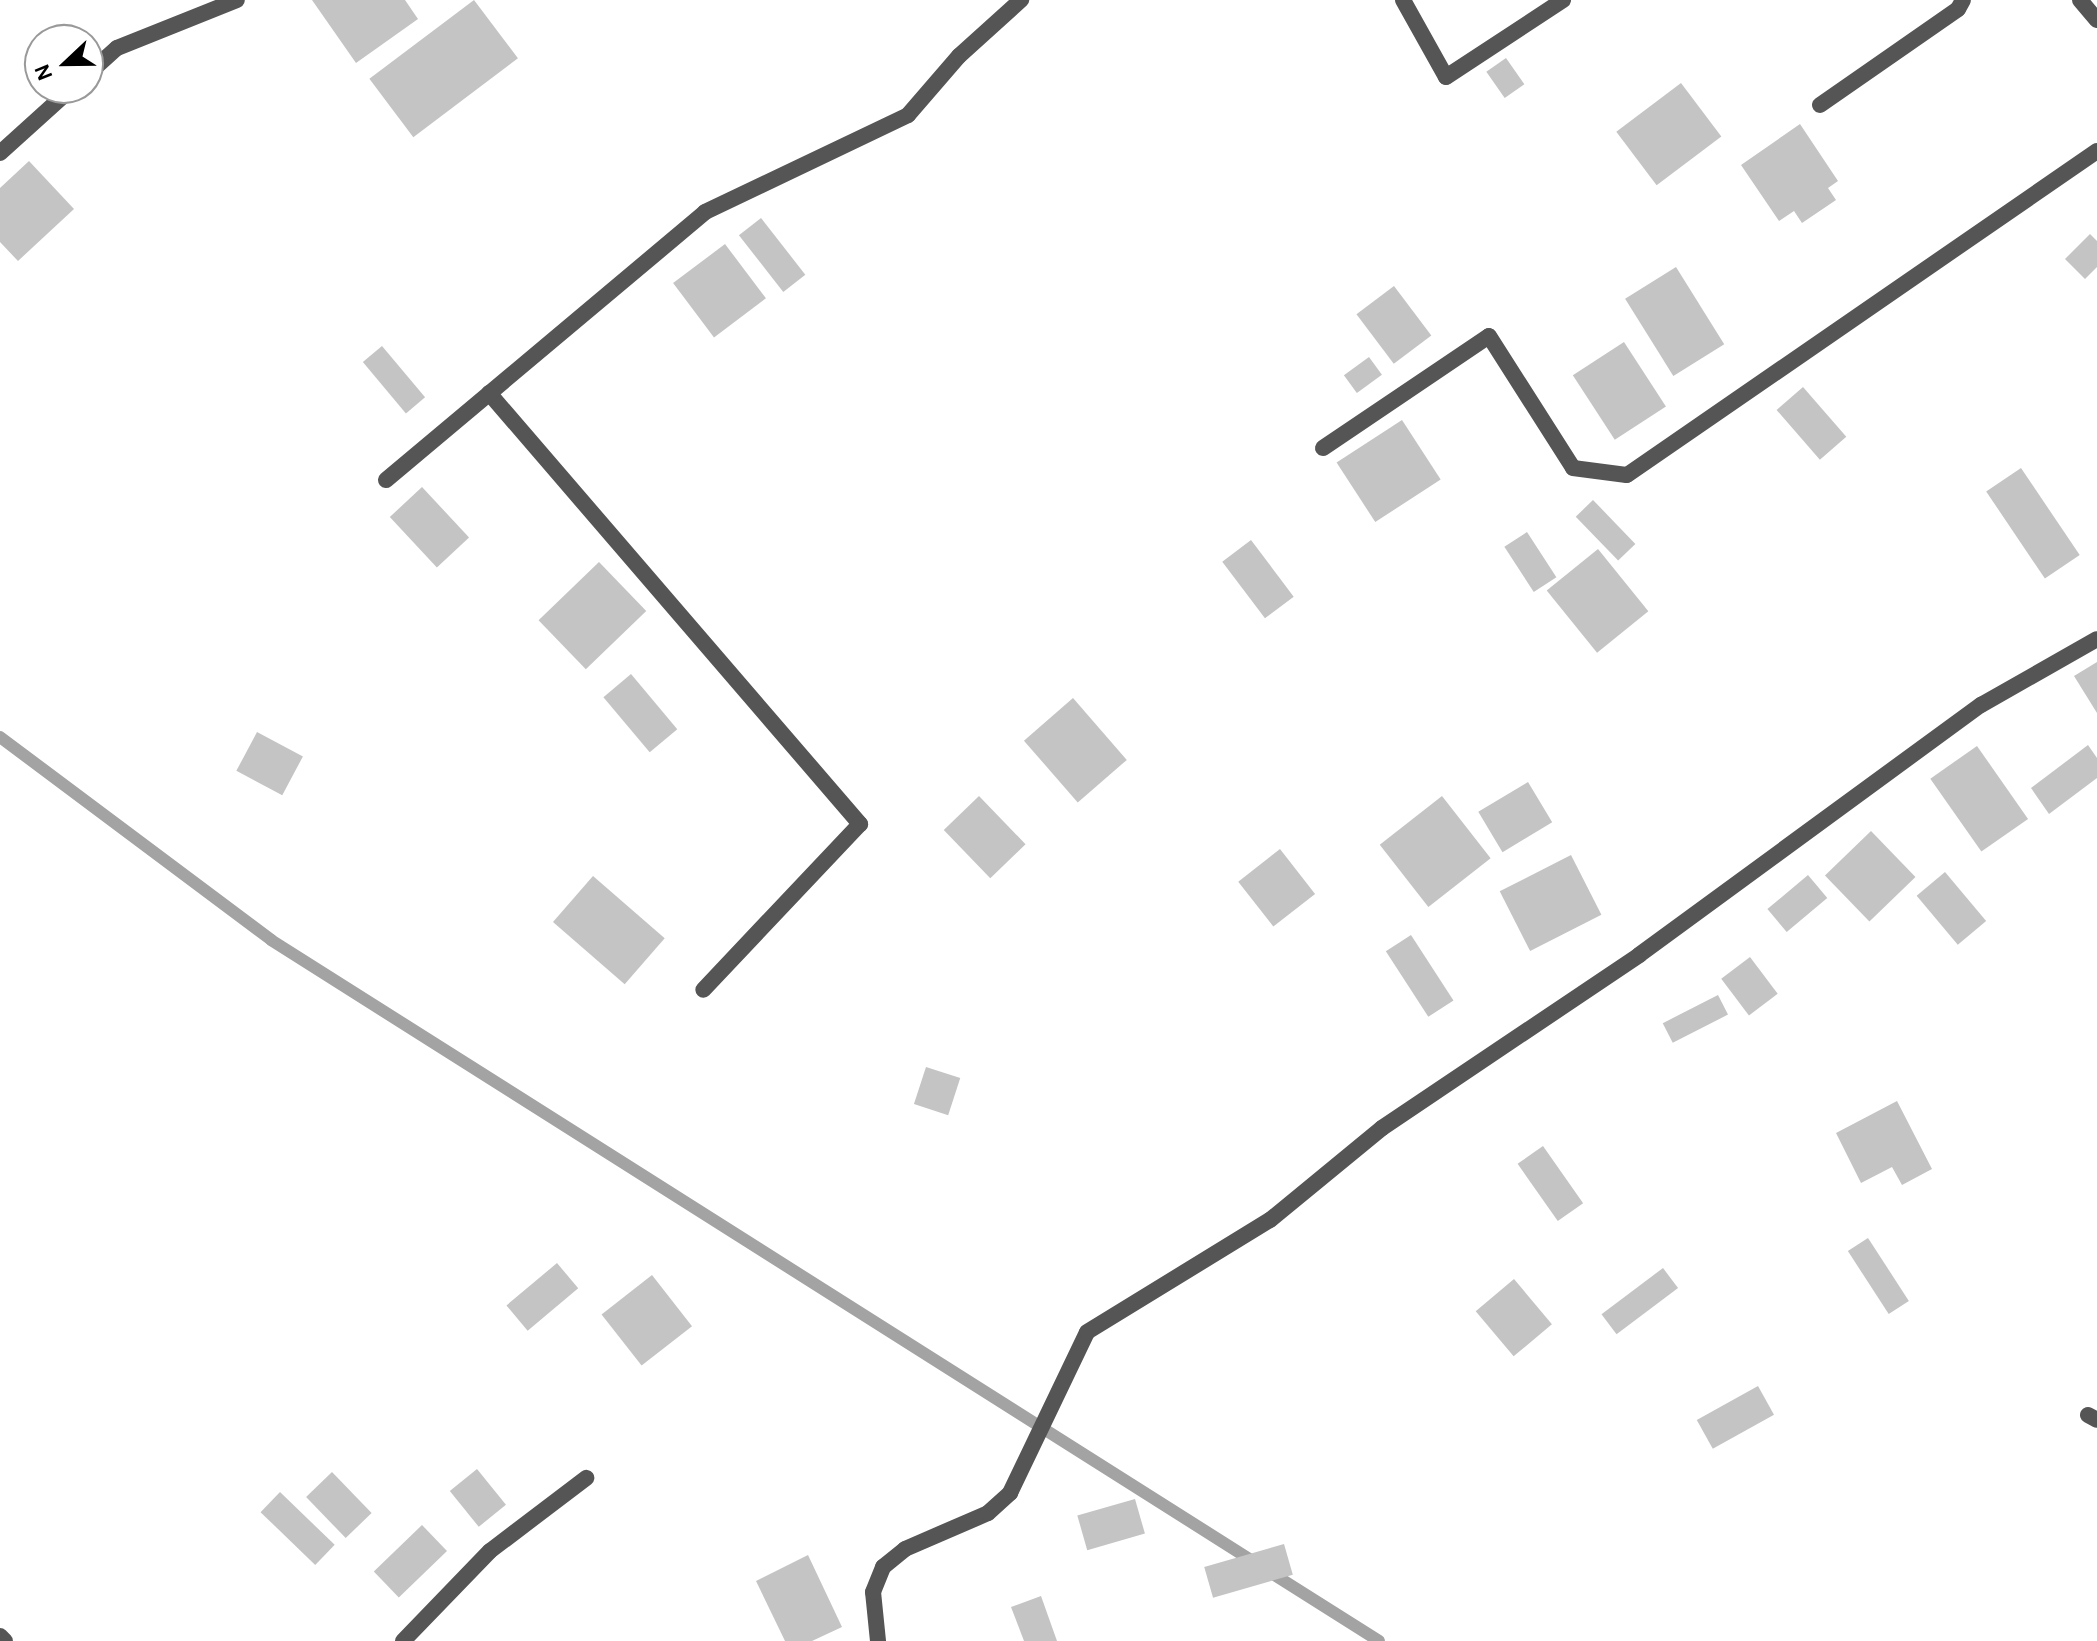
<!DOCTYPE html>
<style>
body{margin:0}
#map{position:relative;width:2097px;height:1641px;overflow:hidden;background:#fff;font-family:Karla,sans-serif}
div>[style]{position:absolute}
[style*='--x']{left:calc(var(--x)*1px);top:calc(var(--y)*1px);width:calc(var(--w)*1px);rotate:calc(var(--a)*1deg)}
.stream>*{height:12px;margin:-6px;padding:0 6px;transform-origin:6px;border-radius:6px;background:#a3a3a3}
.building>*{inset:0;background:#c4c4c4;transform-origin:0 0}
.lane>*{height:16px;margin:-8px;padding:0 8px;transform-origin:8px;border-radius:8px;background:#555}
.street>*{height:16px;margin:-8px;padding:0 8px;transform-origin:8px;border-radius:8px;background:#555}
span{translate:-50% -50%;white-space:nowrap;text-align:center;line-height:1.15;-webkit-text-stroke:6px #fff;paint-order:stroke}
.north{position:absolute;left:24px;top:24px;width:80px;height:80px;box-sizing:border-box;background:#fff;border:2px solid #999;border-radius:50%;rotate:248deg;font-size:22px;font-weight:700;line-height:32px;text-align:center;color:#000}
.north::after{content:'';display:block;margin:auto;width:28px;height:36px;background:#000;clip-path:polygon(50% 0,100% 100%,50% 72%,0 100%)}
</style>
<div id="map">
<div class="stream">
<i style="--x:0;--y:737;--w:339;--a:36.8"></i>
<i style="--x:271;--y:940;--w:1311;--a:32.32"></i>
</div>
<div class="building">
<i style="clip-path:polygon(312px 0,405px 0,418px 19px,356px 63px)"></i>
<i style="left:474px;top:0;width:73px;height:131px;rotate:53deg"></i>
<i style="left:1506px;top:58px;width:32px;height:24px;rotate:55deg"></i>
<i style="left:1681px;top:83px;width:67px;height:81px;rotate:53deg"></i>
<i style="clip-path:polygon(1800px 124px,1838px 181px,1828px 188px,1836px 200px,1802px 223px,1794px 211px,1779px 221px,1741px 165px)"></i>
<i style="clip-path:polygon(29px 161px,74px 209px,18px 261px,0 242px,0 188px)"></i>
<i style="left:761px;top:218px;width:72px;height:28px;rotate:52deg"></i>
<i style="clip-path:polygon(2090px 234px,2097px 241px,2097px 267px,2085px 279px,2065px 259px)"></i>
<i style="left:725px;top:244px;width:68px;height:65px;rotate:53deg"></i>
<i style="left:1676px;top:267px;width:91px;height:60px;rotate:58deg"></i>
<i style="left:1394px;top:286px;width:62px;height:47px;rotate:53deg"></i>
<i style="left:1624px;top:342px;width:77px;height:61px;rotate:57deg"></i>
<i style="left:382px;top:346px;width:67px;height:25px;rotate:50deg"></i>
<i style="left:1369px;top:357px;width:22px;height:31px;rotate:54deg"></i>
<i style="left:1803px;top:387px;width:66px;height:35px;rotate:49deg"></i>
<i style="left:1402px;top:420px;width:71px;height:78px;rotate:57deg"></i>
<i style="left:2021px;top:468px;width:105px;height:42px;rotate:56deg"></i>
<i style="left:422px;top:487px;width:69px;height:44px;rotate:47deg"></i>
<i style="left:1593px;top:500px;width:61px;height:24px;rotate:46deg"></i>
<i style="left:1527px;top:532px;width:54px;height:27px;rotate:57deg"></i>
<i style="left:1251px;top:540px;width:71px;height:36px;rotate:53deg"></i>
<i style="left:1598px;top:549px;width:80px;height:66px;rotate:51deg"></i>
<i style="left:599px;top:562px;width:68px;height:84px;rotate:46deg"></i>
<i style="clip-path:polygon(2097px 662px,2097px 713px,2074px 676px)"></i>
<i style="left:631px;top:674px;width:72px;height:36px;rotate:50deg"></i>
<i style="left:1073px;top:698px;width:82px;height:65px;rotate:49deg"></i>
<i style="left:257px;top:732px;width:52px;height:44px;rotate:28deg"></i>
<i style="clip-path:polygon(2088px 745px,2097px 758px,2097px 778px,2049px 814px,2031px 788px)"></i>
<i style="left:1977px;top:746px;width:89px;height:57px;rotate:55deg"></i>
<i style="left:1528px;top:782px;width:47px;height:58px;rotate:59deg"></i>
<i style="left:979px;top:796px;width:67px;height:49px;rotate:46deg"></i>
<i style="left:1442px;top:796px;width:79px;height:79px;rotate:52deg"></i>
<i style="left:1871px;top:831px;width:64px;height:64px;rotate:46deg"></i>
<i style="left:1280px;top:849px;width:57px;height:53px;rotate:52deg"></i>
<i style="left:1571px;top:855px;width:67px;height:80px;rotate:63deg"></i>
<i style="left:1945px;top:872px;width:64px;height:37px;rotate:50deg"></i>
<i style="left:1808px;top:875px;width:30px;height:53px;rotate:50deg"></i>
<i style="left:593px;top:876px;width:95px;height:61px;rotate:41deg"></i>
<i style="left:1411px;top:935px;width:78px;height:30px;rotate:57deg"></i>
<i style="left:1750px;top:957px;width:46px;height:36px;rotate:53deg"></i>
<i style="left:1718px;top:995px;width:22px;height:62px;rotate:63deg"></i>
<i style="left:926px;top:1067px;width:36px;height:39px;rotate:18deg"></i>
<i style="clip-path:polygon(1897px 1101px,1932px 1169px,1902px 1185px,1892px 1167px,1861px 1183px,1836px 1133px)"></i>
<i style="left:1543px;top:1146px;width:70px;height:31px;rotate:55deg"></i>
<i style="left:1868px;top:1238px;width:75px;height:24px;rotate:57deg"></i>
<i style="left:557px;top:1263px;width:33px;height:66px;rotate:50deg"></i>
<i style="left:1663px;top:1268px;width:25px;height:77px;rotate:53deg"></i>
<i style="left:652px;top:1275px;width:65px;height:64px;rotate:52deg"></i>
<i style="left:1514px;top:1279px;width:59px;height:50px;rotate:50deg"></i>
<i style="left:1758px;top:1386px;width:33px;height:70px;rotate:61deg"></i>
<i style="left:477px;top:1469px;width:46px;height:35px;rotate:51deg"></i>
<i style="left:332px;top:1472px;width:57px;height:36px;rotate:46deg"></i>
<i style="left:280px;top:1492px;width:76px;height:28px;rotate:44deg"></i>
<i style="left:1135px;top:1499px;width:36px;height:60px;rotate:74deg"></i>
<i style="left:422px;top:1525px;width:36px;height:67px;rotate:46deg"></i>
<i style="left:1284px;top:1544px;width:32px;height:83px;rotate:74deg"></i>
<i style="clip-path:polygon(808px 1555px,842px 1627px,812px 1641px,785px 1641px,756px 1581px)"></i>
<i style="clip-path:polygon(1041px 1596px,1057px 1641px,1024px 1641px,1011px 1607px)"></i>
</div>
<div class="lane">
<i style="--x:1403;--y:0;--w:88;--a:60.8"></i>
<i style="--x:1446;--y:77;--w:140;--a:-33.3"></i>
<i style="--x:1820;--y:105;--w:168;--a:-34.8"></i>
<i style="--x:1958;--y:9;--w:10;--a:-61"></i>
<i style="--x:489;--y:393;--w:569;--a:49.28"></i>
<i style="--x:860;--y:824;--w:228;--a:133.4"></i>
</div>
<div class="street">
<i style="--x:2080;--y:0;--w:26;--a:50"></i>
<i style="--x:88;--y:74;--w:39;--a:-42"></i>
<i style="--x:117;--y:48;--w:129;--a:-21.8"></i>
<i style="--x:0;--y:153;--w:97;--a:-42.1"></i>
<i style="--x:1323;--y:448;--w:200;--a:-34"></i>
<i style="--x:1489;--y:336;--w:156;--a:57.5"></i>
<i style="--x:1573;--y:468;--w:54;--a:7.4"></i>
<i style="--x:1627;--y:475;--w:571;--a:-34.58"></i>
<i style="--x:386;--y:480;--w:417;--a:-40"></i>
<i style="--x:705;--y:212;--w:225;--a:-25.5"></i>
<i style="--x:908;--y:115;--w:78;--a:-49.2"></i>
<i style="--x:959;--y:56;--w:84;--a:-42.1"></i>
<i style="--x:2088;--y:1415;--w:10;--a:29"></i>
<i style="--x:0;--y:1636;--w:7;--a:45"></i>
<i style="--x:403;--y:1641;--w:125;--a:-46"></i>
<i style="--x:490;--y:1551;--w:121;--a:-37.2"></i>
<i style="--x:878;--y:1641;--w:49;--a:-95.8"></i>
<i style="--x:873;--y:1592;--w:27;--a:-68"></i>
<i style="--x:883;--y:1567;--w:28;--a:-39"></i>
<i style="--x:905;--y:1549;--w:90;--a:-23.4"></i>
<i style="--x:988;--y:1513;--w:30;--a:-42"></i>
<i style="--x:1010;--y:1493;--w:178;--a:-64.4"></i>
<i style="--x:1087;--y:1332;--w:215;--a:-31.5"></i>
<i style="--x:1270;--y:1220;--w:145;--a:-39.4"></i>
<i style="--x:1382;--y:1128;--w:310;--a:-33.9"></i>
<i style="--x:1639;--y:955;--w:424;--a:-36.2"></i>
<i style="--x:1981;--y:705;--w:133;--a:-29.6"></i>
</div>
<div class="north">N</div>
</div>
